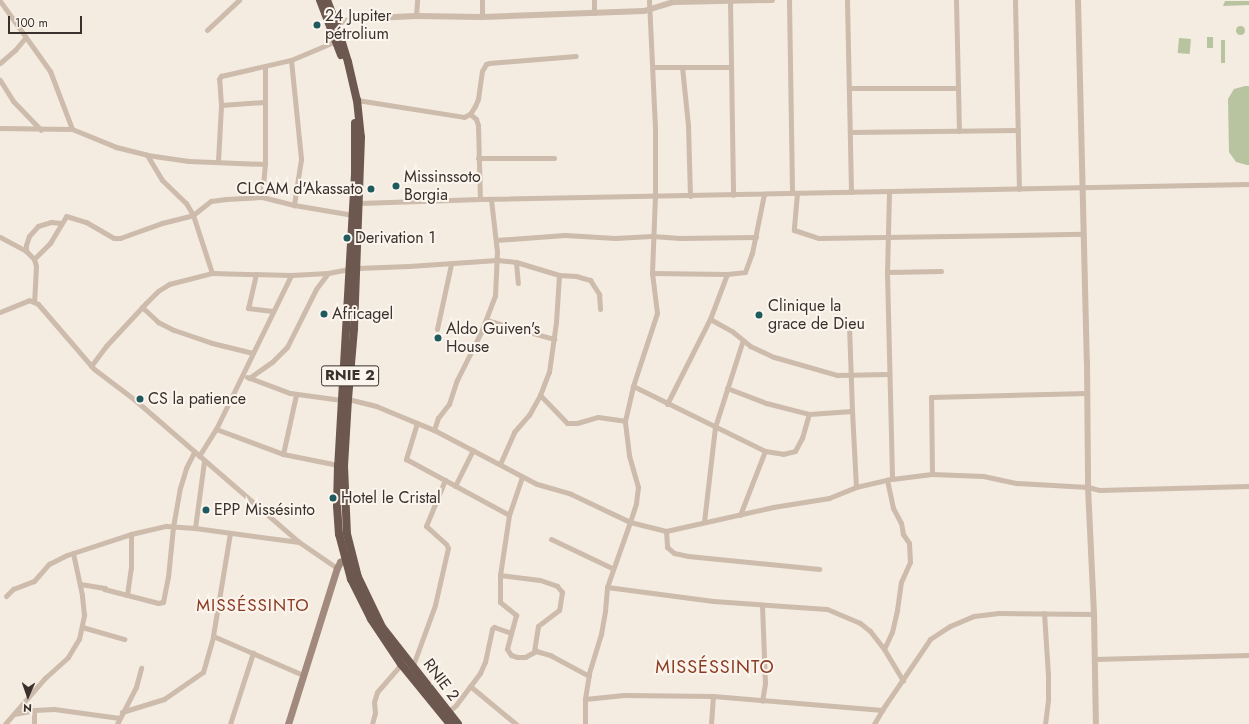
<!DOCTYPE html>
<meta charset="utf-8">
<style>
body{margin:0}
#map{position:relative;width:1249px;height:724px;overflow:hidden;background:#f4ebe1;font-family:Jost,sans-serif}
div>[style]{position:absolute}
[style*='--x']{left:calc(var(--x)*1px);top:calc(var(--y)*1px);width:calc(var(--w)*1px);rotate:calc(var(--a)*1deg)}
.green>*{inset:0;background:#b8c4a0;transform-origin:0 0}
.round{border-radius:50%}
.minor>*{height:5px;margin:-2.5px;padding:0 2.5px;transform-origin:2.5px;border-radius:2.5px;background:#cdbbac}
.tertiary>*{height:6px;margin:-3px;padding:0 3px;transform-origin:3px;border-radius:3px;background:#cdbbac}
.secondary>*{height:7px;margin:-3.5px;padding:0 3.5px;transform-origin:3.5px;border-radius:3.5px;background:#a18a7d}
.trunk>*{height:8px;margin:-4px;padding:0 4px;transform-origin:4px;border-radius:4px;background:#6c584f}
.dots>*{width:11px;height:11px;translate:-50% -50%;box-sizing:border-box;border:2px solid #fbf5ee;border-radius:50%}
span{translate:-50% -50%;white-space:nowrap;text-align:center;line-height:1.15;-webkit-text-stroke:4px #fbf5ee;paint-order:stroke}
.shield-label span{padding:1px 3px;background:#fbf5ee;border:1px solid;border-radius:3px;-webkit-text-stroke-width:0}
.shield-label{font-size:15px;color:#3b302b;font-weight:700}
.poi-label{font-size:16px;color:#3b302b}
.left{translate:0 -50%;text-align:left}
.right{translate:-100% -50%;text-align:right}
.street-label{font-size:16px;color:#3b302b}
.neighbourhood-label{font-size:17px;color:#8c3b22;letter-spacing:1px}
.quarter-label{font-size:18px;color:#8c3b22;letter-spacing:1px}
.north{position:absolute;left:8px;top:676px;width:40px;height:40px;-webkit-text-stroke:3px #fbf5ee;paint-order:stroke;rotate:182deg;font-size:11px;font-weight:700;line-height:16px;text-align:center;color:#3b302b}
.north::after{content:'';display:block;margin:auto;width:14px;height:18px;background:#3b302b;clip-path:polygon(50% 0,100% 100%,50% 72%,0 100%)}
.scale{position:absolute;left:8px;top:16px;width:74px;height:18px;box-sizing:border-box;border:2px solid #3b302b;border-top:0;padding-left:5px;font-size:12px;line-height:14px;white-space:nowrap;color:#3b302b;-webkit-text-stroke:3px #fbf5ee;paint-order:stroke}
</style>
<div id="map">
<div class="green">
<i style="clip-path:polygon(1225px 1px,1249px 1px,1249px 5px,1223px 6px)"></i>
<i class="round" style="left:1235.5px;top:25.5px;width:9px;height:9px"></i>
<i style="left:1207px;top:37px;width:6px;height:11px"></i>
<i style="left:1179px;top:38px;width:12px;height:15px;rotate:5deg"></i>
<i style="left:1221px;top:40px;width:4px;height:23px"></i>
<i style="clip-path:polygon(1245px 86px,1249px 86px,1249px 165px,1247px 165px,1236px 162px,1229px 152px,1228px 99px,1234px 89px)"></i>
</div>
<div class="minor">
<i style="--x:730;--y:0;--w:195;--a:89.1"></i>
<i style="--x:789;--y:0;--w:193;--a:89.1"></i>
<i style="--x:847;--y:0;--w:192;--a:88.8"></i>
<i style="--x:956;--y:0;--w:131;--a:88.7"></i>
<i style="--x:1015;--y:0;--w:189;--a:88.8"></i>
<i style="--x:0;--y:1;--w:86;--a:54.5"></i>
<i style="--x:50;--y:71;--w:62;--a:69.2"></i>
<i style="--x:594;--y:13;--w:13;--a:-90"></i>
<i style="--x:416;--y:16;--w:16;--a:-86"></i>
<i style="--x:482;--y:17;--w:17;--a:-90"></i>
<i style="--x:207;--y:30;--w:44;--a:-43.2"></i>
<i style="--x:291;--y:60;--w:100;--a:84.2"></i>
<i style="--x:301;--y:159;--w:47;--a:98.7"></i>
<i style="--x:0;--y:63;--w:20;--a:-41"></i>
<i style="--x:15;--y:50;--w:16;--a:-50"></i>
<i style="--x:653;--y:67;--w:78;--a:0"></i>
<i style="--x:682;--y:67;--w:58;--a:84.1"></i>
<i style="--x:688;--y:125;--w:71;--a:88.4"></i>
<i style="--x:0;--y:80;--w:25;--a:58"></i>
<i style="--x:13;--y:101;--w:40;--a:46"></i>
<i style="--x:849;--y:88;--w:109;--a:0"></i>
<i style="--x:357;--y:100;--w:108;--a:9"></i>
<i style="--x:464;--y:117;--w:7;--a:-27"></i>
<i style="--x:470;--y:114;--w:9;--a:-58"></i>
<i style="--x:475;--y:106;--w:8;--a:-67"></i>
<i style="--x:478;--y:99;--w:28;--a:-82"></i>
<i style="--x:482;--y:71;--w:8;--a:-60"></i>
<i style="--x:486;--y:64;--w:3;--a:-18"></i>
<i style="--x:489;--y:63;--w:87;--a:-4.6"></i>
<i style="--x:221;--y:105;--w:43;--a:-4"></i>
<i style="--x:470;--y:114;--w:8;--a:40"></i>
<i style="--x:476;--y:119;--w:6;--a:72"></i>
<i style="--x:478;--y:125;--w:74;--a:88.5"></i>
<i style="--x:0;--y:128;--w:72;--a:0.8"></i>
<i style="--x:72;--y:129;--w:48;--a:22.2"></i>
<i style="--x:116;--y:147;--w:32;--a:14"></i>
<i style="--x:147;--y:155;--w:42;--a:8.1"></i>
<i style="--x:189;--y:161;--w:76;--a:2.3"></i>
<i style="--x:850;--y:132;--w:168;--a:-0.7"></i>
<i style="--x:147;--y:155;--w:29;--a:59"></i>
<i style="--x:162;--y:180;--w:33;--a:44"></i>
<i style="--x:186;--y:203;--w:14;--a:60"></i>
<i style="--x:193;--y:215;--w:61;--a:71.9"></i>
<i style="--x:478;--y:158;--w:76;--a:0"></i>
<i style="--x:218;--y:161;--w:56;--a:-86.9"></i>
<i style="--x:221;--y:105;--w:26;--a:-94"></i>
<i style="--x:219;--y:79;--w:4;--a:-56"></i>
<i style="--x:221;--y:76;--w:72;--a:-12.9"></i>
<i style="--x:291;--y:60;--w:49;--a:-22.9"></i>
<i style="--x:889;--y:192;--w:80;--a:91.4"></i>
<i style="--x:887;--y:272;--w:207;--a:88.6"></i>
<i style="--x:797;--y:193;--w:37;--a:95"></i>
<i style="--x:794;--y:230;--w:26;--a:18"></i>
<i style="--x:819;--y:238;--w:264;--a:-0.9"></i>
<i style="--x:262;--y:197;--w:33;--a:-85"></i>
<i style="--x:265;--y:164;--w:98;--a:-90"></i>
<i style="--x:359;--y:203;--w:121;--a:-1.9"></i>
<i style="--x:480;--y:199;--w:769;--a:-1.12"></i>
<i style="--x:0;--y:237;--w:30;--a:28"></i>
<i style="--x:26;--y:251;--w:11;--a:45"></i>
<i style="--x:34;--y:259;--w:7;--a:74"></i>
<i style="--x:36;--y:266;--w:35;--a:93"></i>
<i style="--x:496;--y:240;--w:69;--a:-4.1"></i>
<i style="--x:565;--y:235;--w:50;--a:3.4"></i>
<i style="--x:615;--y:238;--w:37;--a:-3"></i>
<i style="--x:652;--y:236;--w:28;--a:4"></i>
<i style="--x:680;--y:238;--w:76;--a:-0.8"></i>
<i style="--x:26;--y:251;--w:6;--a:-90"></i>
<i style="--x:26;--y:245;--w:9;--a:-72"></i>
<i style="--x:29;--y:236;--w:13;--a:-48"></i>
<i style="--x:38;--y:226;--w:14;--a:-17"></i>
<i style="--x:51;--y:222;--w:10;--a:6"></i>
<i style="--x:34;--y:259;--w:23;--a:-45"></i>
<i style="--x:50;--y:243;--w:31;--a:-59"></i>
<i style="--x:66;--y:216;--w:21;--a:17"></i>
<i style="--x:86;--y:222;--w:32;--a:30"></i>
<i style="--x:114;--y:238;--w:6;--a:0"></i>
<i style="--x:120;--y:238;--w:45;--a:-19.7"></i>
<i style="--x:162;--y:223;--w:32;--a:-14"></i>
<i style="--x:193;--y:215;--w:23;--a:-38"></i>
<i style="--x:211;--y:201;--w:15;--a:-8"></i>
<i style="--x:226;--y:199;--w:36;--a:-3"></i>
<i style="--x:262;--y:197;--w:33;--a:14"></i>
<i style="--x:294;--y:205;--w:60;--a:9.6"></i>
<i style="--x:516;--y:262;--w:21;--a:85"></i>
<i style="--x:357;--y:268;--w:52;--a:-2.2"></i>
<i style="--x:409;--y:266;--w:88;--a:-3.9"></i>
<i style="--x:497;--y:260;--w:19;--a:6"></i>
<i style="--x:516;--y:262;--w:45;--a:16.8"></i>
<i style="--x:559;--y:275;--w:17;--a:3"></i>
<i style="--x:576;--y:276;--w:15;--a:16"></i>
<i style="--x:590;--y:280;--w:17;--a:57"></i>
<i style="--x:599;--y:294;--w:15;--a:86"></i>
<i style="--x:887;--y:272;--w:54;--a:-1.1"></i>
<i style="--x:652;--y:273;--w:75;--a:0.8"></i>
<i style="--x:727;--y:274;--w:18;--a:-6"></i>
<i style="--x:745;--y:272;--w:20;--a:-70"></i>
<i style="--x:752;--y:253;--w:60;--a:-78.5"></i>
<i style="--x:256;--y:274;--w:35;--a:103"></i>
<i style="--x:248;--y:308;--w:25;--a:7"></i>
<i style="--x:142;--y:307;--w:22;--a:43"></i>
<i style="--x:158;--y:322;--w:18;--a:27"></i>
<i style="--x:174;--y:330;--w:40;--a:18.9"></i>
<i style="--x:212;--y:343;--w:42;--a:13.7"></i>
<i style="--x:0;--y:312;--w:31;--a:-22"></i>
<i style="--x:29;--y:300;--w:10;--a:24"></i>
<i style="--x:38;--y:304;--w:86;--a:49.3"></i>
<i style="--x:94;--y:369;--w:51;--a:37.1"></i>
<i style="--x:135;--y:400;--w:217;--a:40.9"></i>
<i style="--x:710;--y:319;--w:48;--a:-69.3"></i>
<i style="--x:486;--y:320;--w:71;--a:15.6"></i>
<i style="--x:437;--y:329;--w:66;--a:-77.8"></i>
<i style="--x:91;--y:366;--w:25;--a:-53"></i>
<i style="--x:106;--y:346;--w:59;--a:-47.1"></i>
<i style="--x:146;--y:303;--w:17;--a:-45"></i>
<i style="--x:158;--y:291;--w:13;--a:-32"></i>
<i style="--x:169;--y:284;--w:44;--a:-14.3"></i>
<i style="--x:212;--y:273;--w:79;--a:1.5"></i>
<i style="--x:291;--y:275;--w:37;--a:-3"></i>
<i style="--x:328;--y:273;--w:21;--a:-11"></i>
<i style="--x:247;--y:377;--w:46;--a:20.4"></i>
<i style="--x:290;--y:393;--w:52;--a:7.7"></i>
<i style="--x:249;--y:378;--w:29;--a:-35"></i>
<i style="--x:273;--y:361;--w:20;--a:-45"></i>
<i style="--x:287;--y:347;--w:65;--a:-63.4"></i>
<i style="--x:316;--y:289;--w:20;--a:-53"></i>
<i style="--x:633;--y:386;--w:147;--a:26.2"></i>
<i style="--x:727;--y:388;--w:42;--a:21"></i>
<i style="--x:766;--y:403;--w:44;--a:14.3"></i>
<i style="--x:540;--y:395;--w:39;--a:46"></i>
<i style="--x:567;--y:423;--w:10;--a:0"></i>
<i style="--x:577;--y:423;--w:22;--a:-16"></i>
<i style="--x:598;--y:417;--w:27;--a:8"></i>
<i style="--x:348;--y:399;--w:29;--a:14"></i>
<i style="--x:376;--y:406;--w:63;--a:22.5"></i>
<i style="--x:434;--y:430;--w:116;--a:27.7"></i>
<i style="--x:537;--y:484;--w:35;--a:16"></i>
<i style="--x:571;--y:494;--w:65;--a:25.4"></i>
<i style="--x:630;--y:522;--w:37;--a:14"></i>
<i style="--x:666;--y:531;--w:110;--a:-12.6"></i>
<i style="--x:773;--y:507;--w:57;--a:-9.1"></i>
<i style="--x:829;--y:498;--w:29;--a:-22"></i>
<i style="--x:856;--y:487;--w:37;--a:-13"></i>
<i style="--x:892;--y:479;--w:40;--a:-7.1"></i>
<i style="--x:932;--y:474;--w:51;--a:2.2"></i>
<i style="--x:983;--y:476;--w:35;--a:12"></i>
<i style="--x:1017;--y:483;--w:71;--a:3.2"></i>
<i style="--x:1088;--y:487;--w:11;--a:15"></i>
<i style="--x:1099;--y:490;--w:150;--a:-1.5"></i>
<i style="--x:667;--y:404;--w:95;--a:-63.2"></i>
<i style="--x:710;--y:319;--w:26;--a:29"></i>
<i style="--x:733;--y:332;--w:22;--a:39"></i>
<i style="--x:750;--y:346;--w:26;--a:25"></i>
<i style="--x:774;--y:357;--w:66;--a:15.9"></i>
<i style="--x:837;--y:375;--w:52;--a:-1.1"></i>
<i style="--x:852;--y:411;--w:76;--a:87"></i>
<i style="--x:417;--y:423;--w:38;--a:107"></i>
<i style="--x:406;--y:459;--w:117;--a:28.5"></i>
<i style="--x:216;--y:429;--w:171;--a:-64"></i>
<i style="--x:434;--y:430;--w:13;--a:-72"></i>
<i style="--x:438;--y:418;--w:18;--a:-52"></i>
<i style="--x:449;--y:404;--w:25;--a:-72"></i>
<i style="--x:457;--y:380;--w:54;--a:-63.4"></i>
<i style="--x:481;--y:332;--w:39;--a:-69"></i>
<i style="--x:495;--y:296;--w:44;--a:-87.4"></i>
<i style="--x:497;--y:252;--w:53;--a:-96.5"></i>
<i style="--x:283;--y:454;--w:60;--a:-77.6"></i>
<i style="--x:199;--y:456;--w:32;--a:-58"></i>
<i style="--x:216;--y:429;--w:72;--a:20.5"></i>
<i style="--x:283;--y:454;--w:56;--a:11.3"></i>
<i style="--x:500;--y:464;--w:35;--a:-66"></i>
<i style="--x:514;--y:432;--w:23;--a:-49"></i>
<i style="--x:529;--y:415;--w:23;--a:-61"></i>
<i style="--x:540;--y:395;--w:25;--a:-69"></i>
<i style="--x:549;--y:372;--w:50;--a:-82"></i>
<i style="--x:556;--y:322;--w:47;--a:-86.3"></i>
<i style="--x:932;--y:474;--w:77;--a:-90.7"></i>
<i style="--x:931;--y:397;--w:156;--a:-1.5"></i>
<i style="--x:522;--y:477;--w:40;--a:108.9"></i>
<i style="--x:509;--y:515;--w:61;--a:98.5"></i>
<i style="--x:500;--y:575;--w:27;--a:90"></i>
<i style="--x:500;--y:602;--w:21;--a:39"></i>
<i style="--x:516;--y:615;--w:35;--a:105"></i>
<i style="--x:507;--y:649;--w:7;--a:56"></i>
<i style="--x:511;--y:655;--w:6;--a:18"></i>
<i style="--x:517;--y:657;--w:8;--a:0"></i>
<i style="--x:525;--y:657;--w:13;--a:-29"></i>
<i style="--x:536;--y:651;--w:15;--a:16"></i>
<i style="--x:550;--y:655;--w:44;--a:28.3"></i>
<i style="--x:455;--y:486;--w:40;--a:-63.4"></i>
<i style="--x:740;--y:515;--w:69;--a:-68.7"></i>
<i style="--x:765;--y:451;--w:18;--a:9"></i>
<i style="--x:783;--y:454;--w:12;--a:-14"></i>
<i style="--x:795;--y:451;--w:15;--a:-62"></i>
<i style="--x:802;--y:438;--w:25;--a:-74"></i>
<i style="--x:809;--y:414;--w:43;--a:-4"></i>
<i style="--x:852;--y:411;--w:88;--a:-92"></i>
<i style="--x:704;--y:522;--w:96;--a:-83.4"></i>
<i style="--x:715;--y:427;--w:91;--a:-72.2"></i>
<i style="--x:195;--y:528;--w:68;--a:-82.3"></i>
<i style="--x:666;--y:531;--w:16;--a:86"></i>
<i style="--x:667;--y:547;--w:9;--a:41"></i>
<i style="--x:674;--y:553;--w:14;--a:12"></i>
<i style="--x:688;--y:556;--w:132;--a:5.7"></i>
<i style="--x:230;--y:533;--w:104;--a:99.4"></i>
<i style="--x:213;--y:636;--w:98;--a:23.4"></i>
<i style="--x:551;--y:539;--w:68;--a:25.4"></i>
<i style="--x:500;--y:575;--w:40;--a:7.1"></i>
<i style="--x:540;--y:580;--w:18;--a:19"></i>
<i style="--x:557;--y:586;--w:8;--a:50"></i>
<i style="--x:562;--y:592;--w:18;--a:99"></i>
<i style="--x:559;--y:610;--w:26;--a:143"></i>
<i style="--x:538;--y:626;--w:26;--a:99"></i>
<i style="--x:80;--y:584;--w:25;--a:9"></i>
<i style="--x:105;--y:588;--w:1;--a:135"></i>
<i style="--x:104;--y:589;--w:56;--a:14.5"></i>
<i style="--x:158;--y:603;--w:5;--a:-11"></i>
<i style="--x:163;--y:602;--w:25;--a:-79"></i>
<i style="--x:168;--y:577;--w:50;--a:-84.3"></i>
<i style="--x:173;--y:527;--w:40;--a:-80"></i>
<i style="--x:180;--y:488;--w:21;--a:-73"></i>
<i style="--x:186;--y:468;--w:18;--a:-63"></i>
<i style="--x:607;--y:587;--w:107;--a:7.5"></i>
<i style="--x:713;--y:601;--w:114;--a:4"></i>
<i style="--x:827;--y:609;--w:36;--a:23"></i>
<i style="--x:860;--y:623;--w:13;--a:39"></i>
<i style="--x:870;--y:631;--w:23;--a:52"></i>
<i style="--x:884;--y:649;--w:37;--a:59"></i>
<i style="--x:127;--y:595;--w:27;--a:-82"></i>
<i style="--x:131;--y:568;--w:34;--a:-90"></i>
<i style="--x:6;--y:596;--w:10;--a:-45"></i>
<i style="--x:13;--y:589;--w:22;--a:-21"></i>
<i style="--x:34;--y:581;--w:23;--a:-49"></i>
<i style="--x:49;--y:564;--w:20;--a:-27"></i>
<i style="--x:67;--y:555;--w:67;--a:-18.2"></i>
<i style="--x:131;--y:534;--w:36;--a:-13"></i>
<i style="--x:166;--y:526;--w:29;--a:4"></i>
<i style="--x:195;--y:528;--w:105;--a:7.7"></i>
<i style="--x:299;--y:542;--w:46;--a:34.4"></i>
<i style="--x:762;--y:605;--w:78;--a:87.8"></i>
<i style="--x:765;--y:683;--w:18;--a:99"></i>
<i style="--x:1044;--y:613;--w:62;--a:86.3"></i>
<i style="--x:1048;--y:675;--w:25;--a:90"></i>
<i style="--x:1048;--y:700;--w:24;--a:97"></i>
<i style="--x:82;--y:627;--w:44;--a:15.9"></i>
<i style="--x:884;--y:649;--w:19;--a:-65"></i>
<i style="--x:892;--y:632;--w:23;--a:-77"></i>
<i style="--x:897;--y:610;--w:28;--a:-82"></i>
<i style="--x:901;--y:582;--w:22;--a:-66"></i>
<i style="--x:910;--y:562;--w:19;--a:-93"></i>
<i style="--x:909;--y:543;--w:11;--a:-124"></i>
<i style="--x:903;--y:534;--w:11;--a:-100"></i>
<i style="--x:901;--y:523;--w:17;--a:-118"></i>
<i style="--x:893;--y:508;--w:29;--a:-102"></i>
<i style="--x:1094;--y:659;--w:155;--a:-1.5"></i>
<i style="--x:412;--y:668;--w:67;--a:-69.9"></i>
<i style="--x:435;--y:605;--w:58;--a:-77.2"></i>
<i style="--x:448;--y:548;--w:4;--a:-117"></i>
<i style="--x:446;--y:544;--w:27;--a:-138"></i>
<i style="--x:426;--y:526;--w:50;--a:-67.6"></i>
<i style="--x:470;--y:686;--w:60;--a:39.6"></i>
<i style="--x:585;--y:699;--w:39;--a:-6"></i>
<i style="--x:624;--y:695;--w:89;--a:0.6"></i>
<i style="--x:713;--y:696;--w:170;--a:4.7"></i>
<i style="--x:122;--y:712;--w:44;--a:-17.2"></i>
<i style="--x:164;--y:699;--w:47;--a:-34.7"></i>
<i style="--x:203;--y:672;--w:37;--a:-74"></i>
<i style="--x:448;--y:712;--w:11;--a:-41"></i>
<i style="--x:456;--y:705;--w:40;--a:-53"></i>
<i style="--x:480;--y:673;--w:12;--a:-66"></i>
<i style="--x:485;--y:662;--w:34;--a:-78"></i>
<i style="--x:492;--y:629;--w:3;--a:-45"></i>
<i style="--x:494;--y:627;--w:18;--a:19"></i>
<i style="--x:14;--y:714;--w:20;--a:-11"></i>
<i style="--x:34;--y:710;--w:20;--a:-3"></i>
<i style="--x:54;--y:709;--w:66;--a:7.9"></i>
<i style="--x:5;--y:724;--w:61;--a:-49"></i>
<i style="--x:45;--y:678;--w:31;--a:-42"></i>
<i style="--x:68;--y:657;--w:21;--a:-59"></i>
<i style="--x:79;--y:639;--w:25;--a:-78"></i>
<i style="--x:84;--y:615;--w:20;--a:-96"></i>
<i style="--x:82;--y:595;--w:43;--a:-102.1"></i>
<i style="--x:34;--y:724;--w:14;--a:-90"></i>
<i style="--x:117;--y:724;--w:42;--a:-62.8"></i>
<i style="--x:136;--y:687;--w:20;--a:-75"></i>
<i style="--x:230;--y:724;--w:75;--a:-72.1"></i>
<i style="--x:372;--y:724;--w:11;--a:-75"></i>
<i style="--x:375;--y:713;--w:11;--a:-95"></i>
<i style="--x:374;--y:702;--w:10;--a:-73"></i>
<i style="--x:377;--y:692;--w:37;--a:-49"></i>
<i style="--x:585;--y:724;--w:25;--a:-90"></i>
<i style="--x:585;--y:699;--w:26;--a:-81"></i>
<i style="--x:589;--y:673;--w:41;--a:-72.9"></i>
<i style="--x:601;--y:634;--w:23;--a:-80"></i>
<i style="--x:605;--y:611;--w:24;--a:-85"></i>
<i style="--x:607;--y:587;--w:69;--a:-70.5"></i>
<i style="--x:630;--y:522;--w:20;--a:-72"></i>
<i style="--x:636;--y:503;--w:16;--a:-83"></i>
<i style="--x:638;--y:487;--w:33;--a:-106"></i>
<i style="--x:629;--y:455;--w:34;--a:-97"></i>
<i style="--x:625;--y:421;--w:36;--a:-77"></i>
<i style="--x:633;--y:386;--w:77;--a:-71.8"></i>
<i style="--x:657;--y:313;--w:40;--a:-97.1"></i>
<i style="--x:652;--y:273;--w:77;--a:-87.8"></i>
<i style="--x:655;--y:196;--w:68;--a:-90"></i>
<i style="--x:655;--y:128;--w:128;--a:-92.7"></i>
<i style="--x:711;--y:724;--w:28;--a:-86"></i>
<i style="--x:874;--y:724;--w:16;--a:-60"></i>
<i style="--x:882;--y:710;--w:86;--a:-55.9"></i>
<i style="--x:930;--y:639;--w:24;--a:-33"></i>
<i style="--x:950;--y:626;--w:26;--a:-23"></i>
<i style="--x:974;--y:616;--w:25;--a:-7"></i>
<i style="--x:999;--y:613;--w:95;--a:0.6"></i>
</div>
<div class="tertiary">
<i style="--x:1078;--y:0;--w:362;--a:88.6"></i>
<i style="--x:1087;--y:362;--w:125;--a:89.5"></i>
<i style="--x:1088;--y:487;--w:127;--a:87.3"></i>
<i style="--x:1094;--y:614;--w:110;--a:89"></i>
<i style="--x:332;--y:24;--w:22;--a:-13"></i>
<i style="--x:353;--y:19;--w:63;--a:-2.7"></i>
<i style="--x:416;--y:16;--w:66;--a:0.9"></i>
<i style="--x:482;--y:17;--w:162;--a:-2.1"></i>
<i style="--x:644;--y:11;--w:31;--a:-17"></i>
<i style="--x:674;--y:2;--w:98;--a:-1.2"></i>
</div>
<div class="secondary">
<i style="--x:288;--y:724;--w:164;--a:-72.6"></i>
<i style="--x:337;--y:568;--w:7;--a:-63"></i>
<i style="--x:340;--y:562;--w:11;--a:-22"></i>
</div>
<div class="trunk">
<i style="--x:320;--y:0;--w:59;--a:69.1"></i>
<i style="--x:327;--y:0;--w:25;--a:69"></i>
<i style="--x:336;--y:23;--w:41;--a:72.9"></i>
<i style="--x:348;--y:62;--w:39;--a:77"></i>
<i style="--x:357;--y:100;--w:37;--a:84"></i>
<i style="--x:361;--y:137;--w:192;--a:92.1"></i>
<i style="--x:354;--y:329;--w:70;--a:94.9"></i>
<i style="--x:348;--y:399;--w:67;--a:93.4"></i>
<i style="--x:344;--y:466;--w:68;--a:87.5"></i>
<i style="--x:347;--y:534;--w:44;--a:75.7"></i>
<i style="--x:358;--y:577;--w:55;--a:64.4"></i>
<i style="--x:382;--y:627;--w:123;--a:51.9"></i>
<i style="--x:355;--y:123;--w:51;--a:90"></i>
<i style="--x:355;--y:174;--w:291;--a:93.3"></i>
<i style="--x:338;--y:465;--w:41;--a:91.4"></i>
<i style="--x:337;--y:506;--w:28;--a:86"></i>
<i style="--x:339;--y:534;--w:47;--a:75.1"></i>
<i style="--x:351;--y:579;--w:45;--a:63.4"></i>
<i style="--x:371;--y:619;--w:54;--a:56.3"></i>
<i style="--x:401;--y:664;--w:77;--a:50.8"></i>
</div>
<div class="dots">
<i style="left:317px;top:25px;background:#1f5a5e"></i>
<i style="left:396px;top:186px;background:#1f5a5e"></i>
<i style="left:371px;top:189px;background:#1f5a5e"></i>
<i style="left:347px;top:238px;background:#1f5a5e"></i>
<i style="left:324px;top:314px;background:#1f5a5e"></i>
<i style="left:759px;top:315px;background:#1f5a5e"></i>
<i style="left:438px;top:338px;background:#1f5a5e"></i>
<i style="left:140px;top:399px;background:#1f5a5e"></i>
<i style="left:333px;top:498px;background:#1f5a5e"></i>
<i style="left:206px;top:510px;background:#1f5a5e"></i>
</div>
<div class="shield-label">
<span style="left:350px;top:376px">RNIE 2</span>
</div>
<div class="poi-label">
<span class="left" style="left:325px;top:25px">24 Jupiter<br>pétrolium</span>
<span class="left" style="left:404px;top:186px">Missinssoto<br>Borgia</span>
<span class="right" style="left:363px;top:189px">CLCAM d'Akassato</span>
<span class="left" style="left:355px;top:238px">Derivation 1</span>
<span class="left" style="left:768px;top:315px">Clinique la<br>grace de Dieu</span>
<span class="left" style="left:332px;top:314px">Africagel</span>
<span class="left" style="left:446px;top:338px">Aldo Guiven's<br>House</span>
<span class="left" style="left:148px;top:399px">CS la patience</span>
<span class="left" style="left:341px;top:498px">Hotel le Cristal</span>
<span class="left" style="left:214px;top:510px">EPP Missésinto</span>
</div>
<div class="street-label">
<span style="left:441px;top:680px;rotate:53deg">RNIE 2</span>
</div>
<div class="neighbourhood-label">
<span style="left:253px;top:606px">MISSÉSSINTO</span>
</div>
<div class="quarter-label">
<span style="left:715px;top:667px">MISSÉSSINTO</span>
</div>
<div class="north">N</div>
<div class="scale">100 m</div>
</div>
